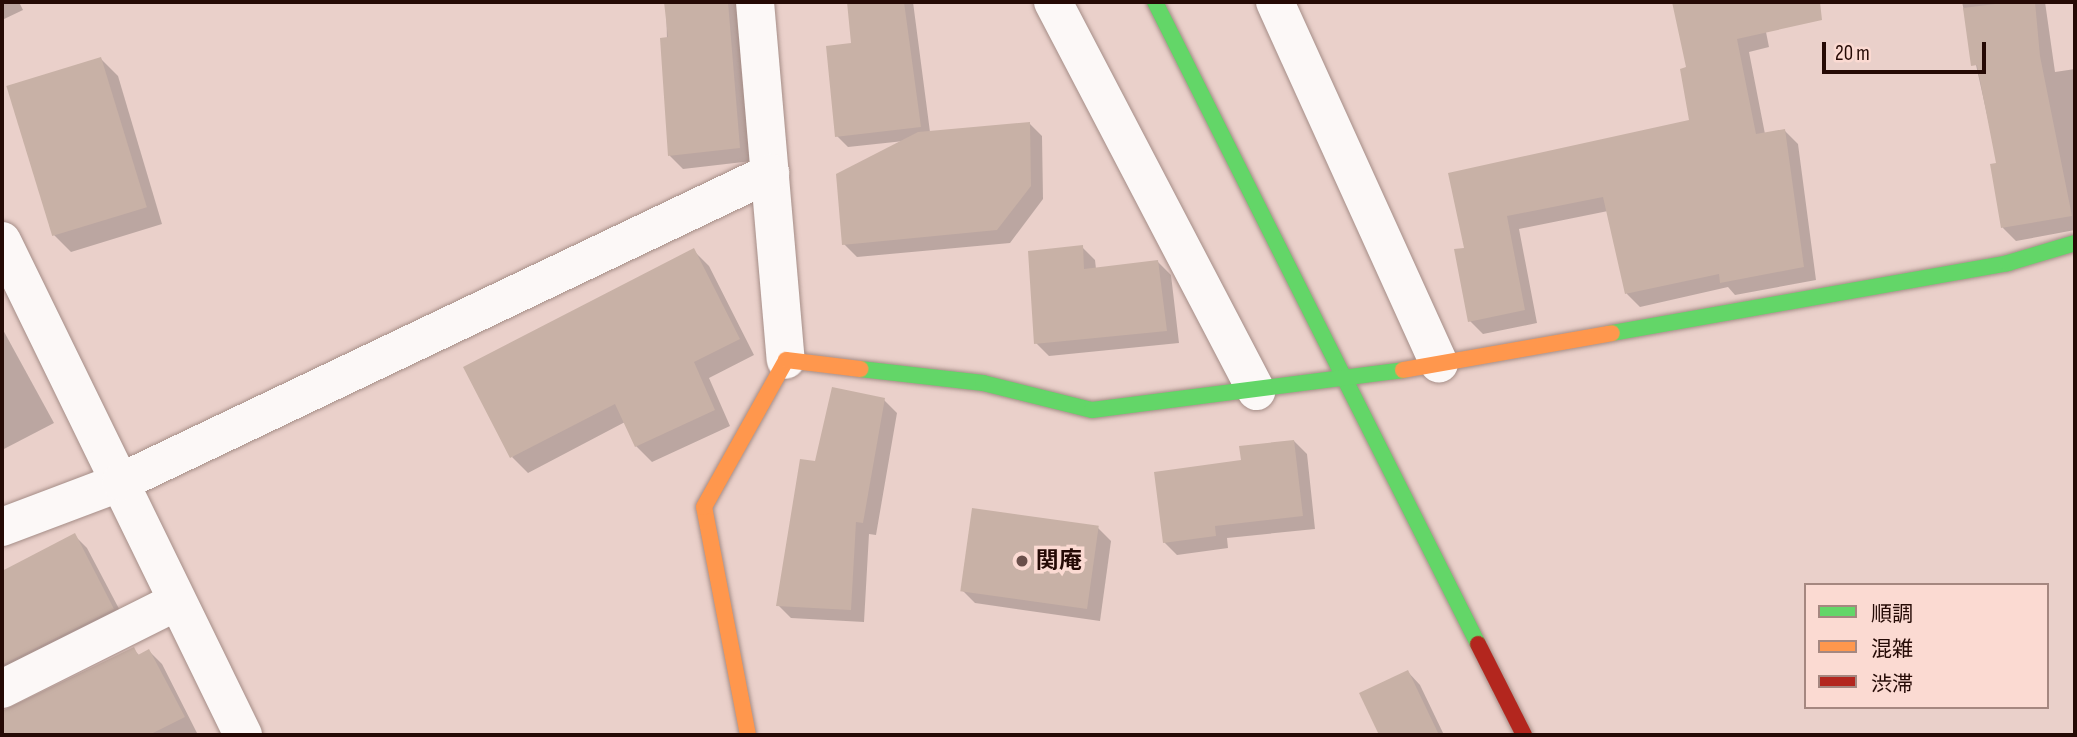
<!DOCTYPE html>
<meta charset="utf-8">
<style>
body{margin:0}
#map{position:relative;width:2077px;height:737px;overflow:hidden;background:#ead0ca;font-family:"Sofia Sans Condensed","Noto Sans JP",sans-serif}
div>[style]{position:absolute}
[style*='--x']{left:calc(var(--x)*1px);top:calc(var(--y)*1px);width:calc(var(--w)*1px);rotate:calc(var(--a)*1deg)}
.shadow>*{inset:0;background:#0003}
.building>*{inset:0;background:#c8b1a6;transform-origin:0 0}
.roads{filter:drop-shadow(0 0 2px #a58d87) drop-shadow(0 0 2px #a58d87)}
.street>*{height:38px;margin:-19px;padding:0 19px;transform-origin:19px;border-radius:19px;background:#fcf8f7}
.fast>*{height:16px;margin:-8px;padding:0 8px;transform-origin:8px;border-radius:8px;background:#63d668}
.slow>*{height:16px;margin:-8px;padding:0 8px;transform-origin:8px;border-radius:8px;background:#ff974d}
.jam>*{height:16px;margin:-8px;padding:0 8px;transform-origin:8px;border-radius:8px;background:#b3261e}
.dots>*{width:19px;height:19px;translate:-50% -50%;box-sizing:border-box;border:4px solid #fbdad2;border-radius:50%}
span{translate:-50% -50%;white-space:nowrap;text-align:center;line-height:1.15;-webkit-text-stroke:7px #fbdad2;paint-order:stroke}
.poi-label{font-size:23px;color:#250a05;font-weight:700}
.left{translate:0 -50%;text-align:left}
.frame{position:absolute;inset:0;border:4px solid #250a05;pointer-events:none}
.legend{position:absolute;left:1804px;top:583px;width:245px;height:126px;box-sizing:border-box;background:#fbdad2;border:2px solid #a58780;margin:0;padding:9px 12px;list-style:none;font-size:21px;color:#250a05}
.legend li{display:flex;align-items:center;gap:14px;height:35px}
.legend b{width:35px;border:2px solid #a58780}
.scale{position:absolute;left:1822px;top:42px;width:164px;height:32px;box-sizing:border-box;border:4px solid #250a05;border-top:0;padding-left:9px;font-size:21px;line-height:24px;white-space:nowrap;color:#250a05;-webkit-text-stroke:5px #fbdad2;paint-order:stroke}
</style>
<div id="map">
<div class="shadow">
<i style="clip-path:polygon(2px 2px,19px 2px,23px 10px,2px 20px)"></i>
<i style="clip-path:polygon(666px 2px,738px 2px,752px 161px,683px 169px,670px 156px)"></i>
<i style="clip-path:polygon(849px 2px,913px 2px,930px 132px,1029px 123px,1042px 136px,1043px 199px,1010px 243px,857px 257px,844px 244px,904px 141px,848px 147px,837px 136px,853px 45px)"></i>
<i style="clip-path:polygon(1674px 2px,1760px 2px,1769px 47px,1749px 52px,1765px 134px,1785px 131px,1798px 144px,1816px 280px,1735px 295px,1728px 287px,1640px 307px,1627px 294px,1608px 211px,1519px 229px,1537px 323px,1483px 334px,1470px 321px,1466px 249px,1451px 174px,1691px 121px,1688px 69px)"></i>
<i style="clip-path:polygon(1962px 2px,2045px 2px,2055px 72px,2075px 69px,2075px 230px,2016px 241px,2003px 228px,1998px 164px)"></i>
<i style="clip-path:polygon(101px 59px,118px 76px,162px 224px,71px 252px,54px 235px)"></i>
<i style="clip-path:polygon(1082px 247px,1095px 260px,1096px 269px,1158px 262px,1171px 275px,1179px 343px,1049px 356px,1036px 343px)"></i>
<i style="clip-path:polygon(693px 250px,709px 266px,754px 355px,709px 378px,730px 426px,652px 462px,636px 446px,625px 422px,528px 473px,512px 457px)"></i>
<i style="clip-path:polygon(2px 328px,54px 423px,2px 450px)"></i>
<i style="clip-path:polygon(884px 400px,897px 413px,876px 535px,869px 534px,864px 622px,791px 618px,778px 605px,817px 463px)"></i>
<i style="clip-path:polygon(1294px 441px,1307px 454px,1315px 529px,1227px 538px,1228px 548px,1177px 555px,1164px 542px,1243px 461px)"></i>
<i style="clip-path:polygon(1098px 528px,1111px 541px,1100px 621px,975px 603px,962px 590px)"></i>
<i style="clip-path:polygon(74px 535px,87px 548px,126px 622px,2px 687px,2px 573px)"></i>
<i style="clip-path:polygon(134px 650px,140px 656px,149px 651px,162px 664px,198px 735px,9px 735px,2px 710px,12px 710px)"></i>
<i style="clip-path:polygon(1408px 672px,1420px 685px,1444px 735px,1381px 735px,1361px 694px)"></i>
</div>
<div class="building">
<i style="clip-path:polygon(664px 2px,728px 2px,740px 148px,668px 156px,660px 38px,668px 37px)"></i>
<i style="clip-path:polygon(847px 2px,904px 2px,921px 127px,835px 137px,826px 46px,851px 43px)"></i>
<i style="clip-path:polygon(1672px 2px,1820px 2px,1822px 20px,1737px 39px,1756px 134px,1785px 129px,1804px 267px,1720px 283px,1719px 274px,1625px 294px,1603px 197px,1507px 216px,1525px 310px,1468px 322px,1454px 249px,1464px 248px,1448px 173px,1689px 120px,1680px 69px,1686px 67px)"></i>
<i style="clip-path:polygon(2011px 2px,2035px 2px,2040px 56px,2072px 216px,2001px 228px,1990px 164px,1996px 163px,1977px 65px,1971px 66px,1963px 8px)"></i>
<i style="left:101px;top:57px;width:157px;height:99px;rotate:73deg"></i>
<i style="clip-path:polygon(1030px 122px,1031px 186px,997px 230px,842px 245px,836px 174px,918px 132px)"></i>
<i style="clip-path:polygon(1083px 245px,1084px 269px,1158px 260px,1167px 331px,1034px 344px,1028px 251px)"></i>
<i style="clip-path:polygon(694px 248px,740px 339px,694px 362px,715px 410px,635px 447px,615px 404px,510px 458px,463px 367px)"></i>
<i style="clip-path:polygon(832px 387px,885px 398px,863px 523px,856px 522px,851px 610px,776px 606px,800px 459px,815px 461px)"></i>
<i style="clip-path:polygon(1294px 440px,1303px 516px,1215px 526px,1216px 536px,1163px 543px,1154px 472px,1241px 460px,1239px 446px)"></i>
<i style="left:972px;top:508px;width:128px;height:84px;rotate:8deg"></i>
<i style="clip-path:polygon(75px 533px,114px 609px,2px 665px,2px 571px)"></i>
<i style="clip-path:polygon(134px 647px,138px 655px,149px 649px,185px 717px,149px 735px,2px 735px,2px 711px)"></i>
<i style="clip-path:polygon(1408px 670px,1439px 735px,1379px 735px,1359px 693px)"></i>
</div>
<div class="roads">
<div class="street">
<i style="--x:755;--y:2;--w:359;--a:85.1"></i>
<i style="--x:1053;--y:2;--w:439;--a:62.4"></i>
<i style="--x:1275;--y:2;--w:397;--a:65.6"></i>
<i style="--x:2;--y:241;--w:550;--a:63.99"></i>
<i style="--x:2;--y:527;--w:127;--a:-20.7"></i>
<i style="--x:121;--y:482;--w:719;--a:-25.46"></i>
<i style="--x:2;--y:689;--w:195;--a:-26.6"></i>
</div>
<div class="fast">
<i style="--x:1155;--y:2;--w:719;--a:63.29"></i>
<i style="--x:1612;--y:333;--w:402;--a:-10"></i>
<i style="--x:2008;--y:263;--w:70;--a:-16.6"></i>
<i style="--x:860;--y:369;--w:124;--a:6.5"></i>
<i style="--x:983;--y:383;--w:112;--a:13.9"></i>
<i style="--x:1092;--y:410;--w:314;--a:-7.3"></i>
</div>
<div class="slow">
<i style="--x:1403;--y:370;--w:212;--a:-10"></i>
<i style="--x:748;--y:735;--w:232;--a:-100.9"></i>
<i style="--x:704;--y:507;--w:168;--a:-60.8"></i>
<i style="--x:786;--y:360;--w:75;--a:6.9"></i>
</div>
<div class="jam">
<i style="--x:1478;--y:644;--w:102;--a:63.2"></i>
</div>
</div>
<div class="dots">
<i style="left:1022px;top:561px;background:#6a4f4a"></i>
</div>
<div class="poi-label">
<span class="left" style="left:1036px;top:561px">関庵</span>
</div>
<div class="frame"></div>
<ul class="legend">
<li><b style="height:9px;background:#63d668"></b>順調</li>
<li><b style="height:9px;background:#ff974d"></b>混雑</li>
<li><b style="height:9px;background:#b3261e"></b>渋滞</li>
</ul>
<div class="scale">20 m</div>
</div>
